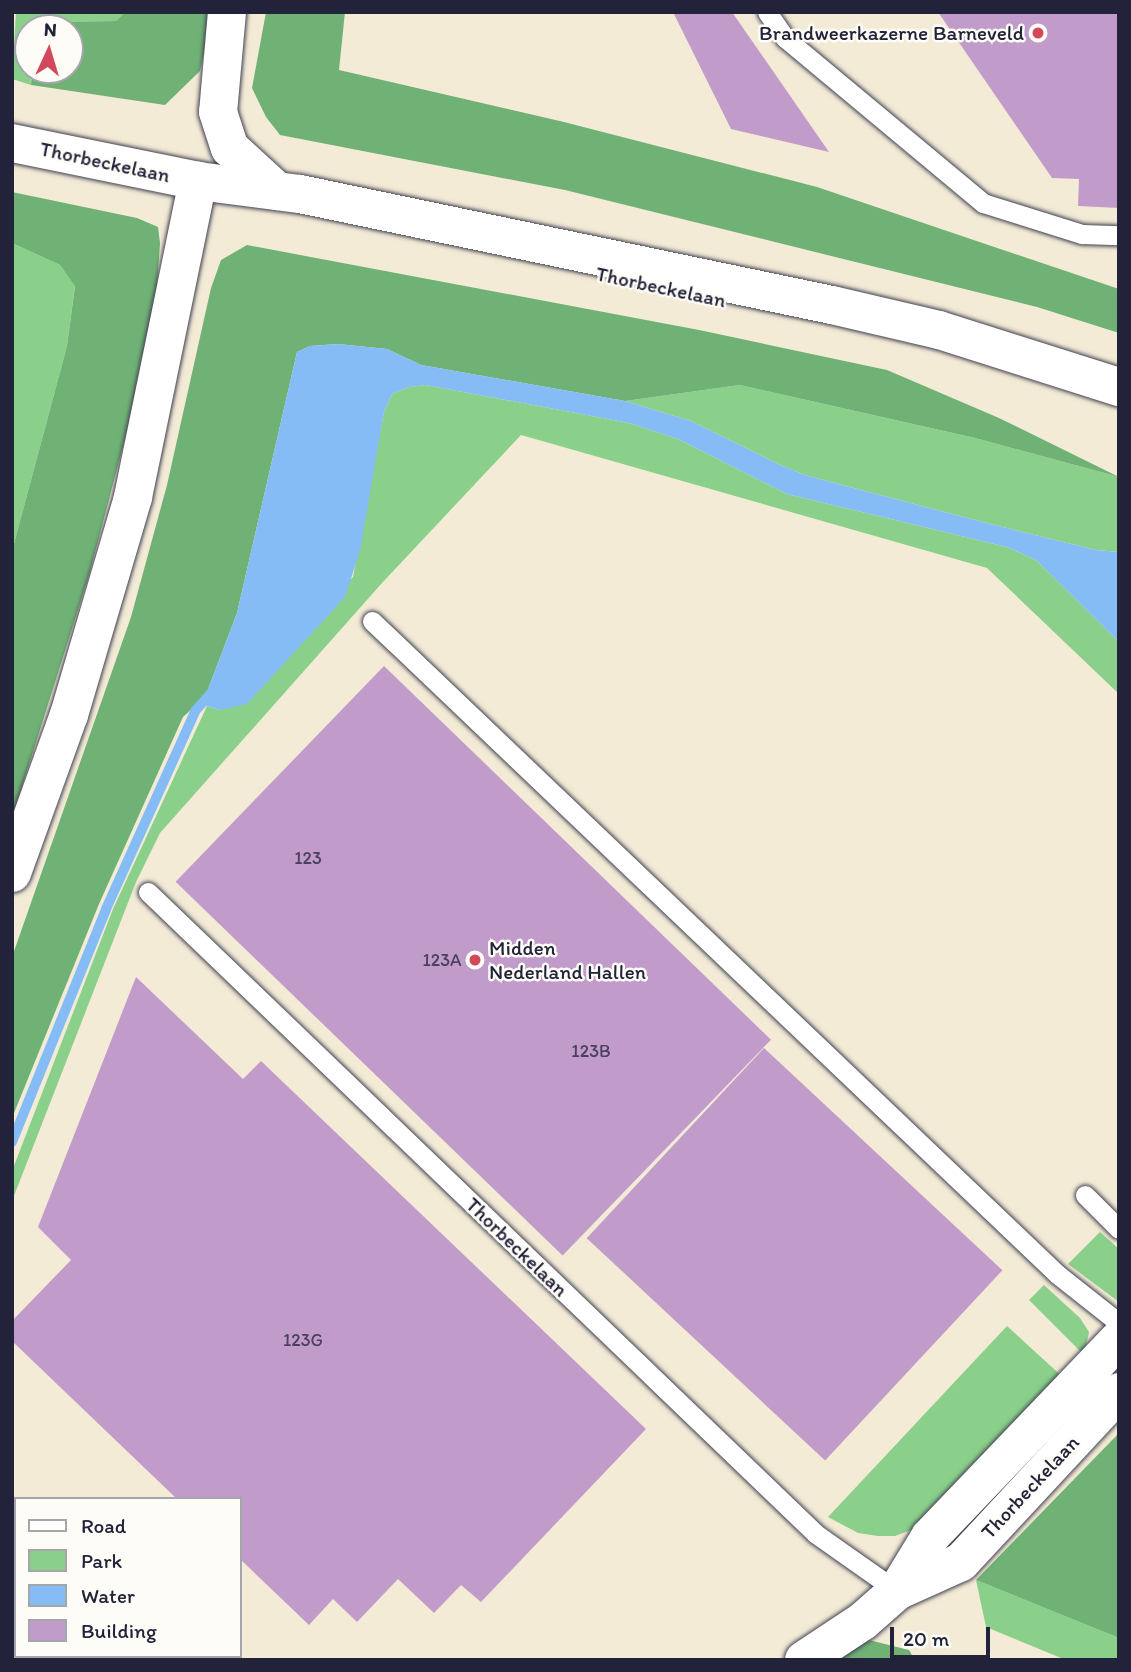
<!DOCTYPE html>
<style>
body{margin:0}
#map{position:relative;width:1131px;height:1672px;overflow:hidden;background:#f3ebd6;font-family:Itim,sans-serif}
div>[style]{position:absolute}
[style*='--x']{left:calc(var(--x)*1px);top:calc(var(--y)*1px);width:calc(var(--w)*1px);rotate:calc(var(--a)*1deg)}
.green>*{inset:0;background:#8bd08a}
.forest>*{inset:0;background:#70b276}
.water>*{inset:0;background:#85bcf5}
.stream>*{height:10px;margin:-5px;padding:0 5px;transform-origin:5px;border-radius:5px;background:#85bcf5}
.building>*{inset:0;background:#c19cca;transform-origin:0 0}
.roads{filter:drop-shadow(0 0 2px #414052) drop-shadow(0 0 2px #414052)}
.lane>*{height:19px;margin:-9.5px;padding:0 9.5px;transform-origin:9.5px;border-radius:9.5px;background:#fff}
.street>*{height:38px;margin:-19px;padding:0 19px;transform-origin:19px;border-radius:19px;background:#fff}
.secondary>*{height:38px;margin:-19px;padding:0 19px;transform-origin:19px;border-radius:19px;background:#fff}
.highway>*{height:38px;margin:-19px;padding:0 19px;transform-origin:19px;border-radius:19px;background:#fff}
.dots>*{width:19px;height:19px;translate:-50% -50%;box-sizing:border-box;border:4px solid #fdfcf7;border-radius:50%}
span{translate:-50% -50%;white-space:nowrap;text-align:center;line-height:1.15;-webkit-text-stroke:5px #fdfcf7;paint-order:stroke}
.number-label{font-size:18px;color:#4a405f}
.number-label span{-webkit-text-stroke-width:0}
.poi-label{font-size:21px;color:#22223b}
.right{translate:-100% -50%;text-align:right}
.left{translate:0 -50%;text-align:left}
.street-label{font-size:21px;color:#22223b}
.frame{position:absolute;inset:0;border:14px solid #22223b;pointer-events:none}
.legend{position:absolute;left:14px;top:1497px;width:228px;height:161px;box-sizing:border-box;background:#fdfcf7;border:2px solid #a5a5ac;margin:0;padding:9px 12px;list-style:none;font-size:21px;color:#22223b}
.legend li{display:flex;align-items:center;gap:14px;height:35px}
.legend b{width:35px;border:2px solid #a5a5ac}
.north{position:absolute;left:14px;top:14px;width:70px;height:70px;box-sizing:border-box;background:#fdfcf7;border:2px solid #a5a5ac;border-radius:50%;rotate:4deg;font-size:19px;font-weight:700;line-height:28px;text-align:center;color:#22223b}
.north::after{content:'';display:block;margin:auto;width:24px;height:32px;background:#d1495b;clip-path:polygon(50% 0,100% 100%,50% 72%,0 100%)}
.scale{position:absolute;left:890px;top:1627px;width:100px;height:32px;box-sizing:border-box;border:4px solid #22223b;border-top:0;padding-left:9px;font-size:21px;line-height:24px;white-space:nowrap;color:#22223b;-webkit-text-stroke:5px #fdfcf7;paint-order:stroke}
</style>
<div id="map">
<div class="green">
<i style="clip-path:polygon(16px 12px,125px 12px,116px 21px,50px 22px,28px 28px,31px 85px,12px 79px)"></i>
<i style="clip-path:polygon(12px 243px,60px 265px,75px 285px,67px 346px,12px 551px)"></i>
<i style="clip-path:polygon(426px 385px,629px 423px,678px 439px,787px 494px,1007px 547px,1036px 560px,1119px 642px,1119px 694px,987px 568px,521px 435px,382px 583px,160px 833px,136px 882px,12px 1201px,12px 1171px,113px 909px,207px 706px,220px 710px,353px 577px,384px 412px,392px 394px,409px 387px)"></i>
<i style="clip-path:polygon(740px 385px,975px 438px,1119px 477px,1119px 552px,1096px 550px,990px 524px,808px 476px,780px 465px,691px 421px,625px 401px)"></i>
<i style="clip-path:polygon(1100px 1232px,1119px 1249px,1119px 1302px,1068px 1264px)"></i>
<i style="clip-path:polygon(1044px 1285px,1080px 1318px,1089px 1332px,1084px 1355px,1029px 1300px)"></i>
<i style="clip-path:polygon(1007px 1326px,1066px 1380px,919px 1527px,895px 1536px,878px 1536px,858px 1533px,828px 1517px)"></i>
<i style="clip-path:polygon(976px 1580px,1119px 1638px,1119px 1660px,1066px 1660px,986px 1627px)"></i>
</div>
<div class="forest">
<i style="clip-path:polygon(125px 12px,213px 12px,200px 71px,165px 105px,31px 85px,32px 70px,70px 70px,70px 28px,37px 28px,50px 22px,116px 21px)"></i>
<i style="clip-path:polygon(266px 12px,345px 12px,339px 70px,564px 122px,817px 187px,1119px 289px,1119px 333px,1037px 307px,565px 190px,280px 135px,266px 117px,252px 88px)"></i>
<i style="clip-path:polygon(12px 192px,137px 218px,158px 227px,160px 243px,157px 287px,136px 397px,89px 575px,12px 818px,12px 551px,67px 346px,75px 286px,60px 265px,12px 243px)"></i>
<i style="clip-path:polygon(247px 245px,699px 330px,887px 370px,999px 418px,1119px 477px,975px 438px,740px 385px,625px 401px,421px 365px,387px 349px,338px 344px,310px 346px,297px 352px,237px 613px,205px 697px,183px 717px,99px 904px,12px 1118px,12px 957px,131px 617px,167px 485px,211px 288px,221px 260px)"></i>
<i style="clip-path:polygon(1119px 1433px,1119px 1638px,976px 1580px)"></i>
<i style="clip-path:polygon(869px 1640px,909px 1650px,915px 1660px,832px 1660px,859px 1643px)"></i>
</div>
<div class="water">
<i style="clip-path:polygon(338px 344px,387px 349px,421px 365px,625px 401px,691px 421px,780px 465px,808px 476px,990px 524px,1096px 550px,1119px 552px,1119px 642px,1036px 560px,1007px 547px,787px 494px,678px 439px,629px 423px,426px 385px,409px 387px,392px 394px,384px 412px,360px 551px,345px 597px,247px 704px,220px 710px,207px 706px,205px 697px,237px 613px,297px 352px,310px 346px)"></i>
</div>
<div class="stream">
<i style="--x:12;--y:1142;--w:251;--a:-68"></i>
<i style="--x:106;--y:909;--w:218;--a:-65.7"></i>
<i style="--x:196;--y:710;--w:27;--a:-48"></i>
</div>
<div class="building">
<i style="clip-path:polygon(673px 12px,732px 12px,829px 152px,731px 129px)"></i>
<i style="clip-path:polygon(938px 12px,1118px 12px,1119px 208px,1078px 206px,1079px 179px,1052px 178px)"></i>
<i style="left:384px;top:666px;width:538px;height:300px;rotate:44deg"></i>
<i style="clip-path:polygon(136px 977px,243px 1079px,261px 1061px,646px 1429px,481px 1602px,461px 1585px,434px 1613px,398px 1579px,357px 1622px,333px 1599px,309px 1625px,240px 1559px,240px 1499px,177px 1499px,12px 1341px,12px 1321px,71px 1260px,38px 1227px)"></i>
<i style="left:764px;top:1048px;width:326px;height:260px;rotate:43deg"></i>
</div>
<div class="roads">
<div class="lane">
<i style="--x:767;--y:12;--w:32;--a:55"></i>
<i style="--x:785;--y:38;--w:258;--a:39.8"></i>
<i style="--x:983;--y:203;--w:104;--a:17.4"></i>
<i style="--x:1082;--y:234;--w:37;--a:2"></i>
<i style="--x:372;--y:621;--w:946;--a:43.63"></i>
<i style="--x:1057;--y:1274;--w:79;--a:38.3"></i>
<i style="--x:148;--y:892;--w:926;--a:43.86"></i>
<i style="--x:816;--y:1534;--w:99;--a:35.1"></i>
<i style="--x:1085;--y:1195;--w:48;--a:45"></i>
</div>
<div class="street">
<i style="--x:897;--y:1591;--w:70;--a:-24.4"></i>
<i style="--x:961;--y:1562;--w:232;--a:-47.1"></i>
<i style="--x:804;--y:1660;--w:71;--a:-33.5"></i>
<i style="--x:863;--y:1621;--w:45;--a:-41.4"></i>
<i style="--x:897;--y:1591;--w:63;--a:-58.6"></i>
<i style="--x:930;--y:1537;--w:274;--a:-46.3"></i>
</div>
<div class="secondary">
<i style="--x:12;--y:143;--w:190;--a:11.5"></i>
<i style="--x:198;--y:181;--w:103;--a:7.3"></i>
<i style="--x:300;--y:194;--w:543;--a:11.79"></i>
<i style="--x:832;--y:305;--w:110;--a:13.2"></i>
<i style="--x:939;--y:330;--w:189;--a:17.6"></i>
</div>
<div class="highway">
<i style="--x:227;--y:12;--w:100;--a:95.1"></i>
<i style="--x:218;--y:112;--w:38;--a:72"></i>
<i style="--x:230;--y:148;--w:64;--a:42.5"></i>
<i style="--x:12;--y:873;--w:168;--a:-70.2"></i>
<i style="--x:69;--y:715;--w:227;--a:-73.6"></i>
<i style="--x:133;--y:497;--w:323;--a:-78.4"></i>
</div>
</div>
<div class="dots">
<i style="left:1038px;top:33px;background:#d1495b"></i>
<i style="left:475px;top:960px;background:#d1495b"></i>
</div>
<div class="number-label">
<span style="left:308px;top:858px">123</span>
<span style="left:442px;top:960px">123A</span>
<span style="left:591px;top:1051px">123B</span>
<span style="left:303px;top:1340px">123G</span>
</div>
<div class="poi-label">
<span class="right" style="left:1024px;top:33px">Brandweerkazerne Barneveld</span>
<span class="left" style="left:489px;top:960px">Midden<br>Nederland Hallen</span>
</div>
<div class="street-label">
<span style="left:105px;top:162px;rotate:12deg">Thorbeckelaan</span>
<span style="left:661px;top:287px;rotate:12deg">Thorbeckelaan</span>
<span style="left:517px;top:1247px;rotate:44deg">Thorbeckelaan</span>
<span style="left:1030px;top:1487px;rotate:-47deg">Thorbeckelaan</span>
</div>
<div class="frame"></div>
<ul class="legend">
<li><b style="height:9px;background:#fff"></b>Road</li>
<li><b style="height:19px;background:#8bd08a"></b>Park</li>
<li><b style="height:19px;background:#85bcf5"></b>Water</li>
<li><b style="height:19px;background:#c19cca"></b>Building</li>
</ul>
<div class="north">N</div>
<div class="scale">20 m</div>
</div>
